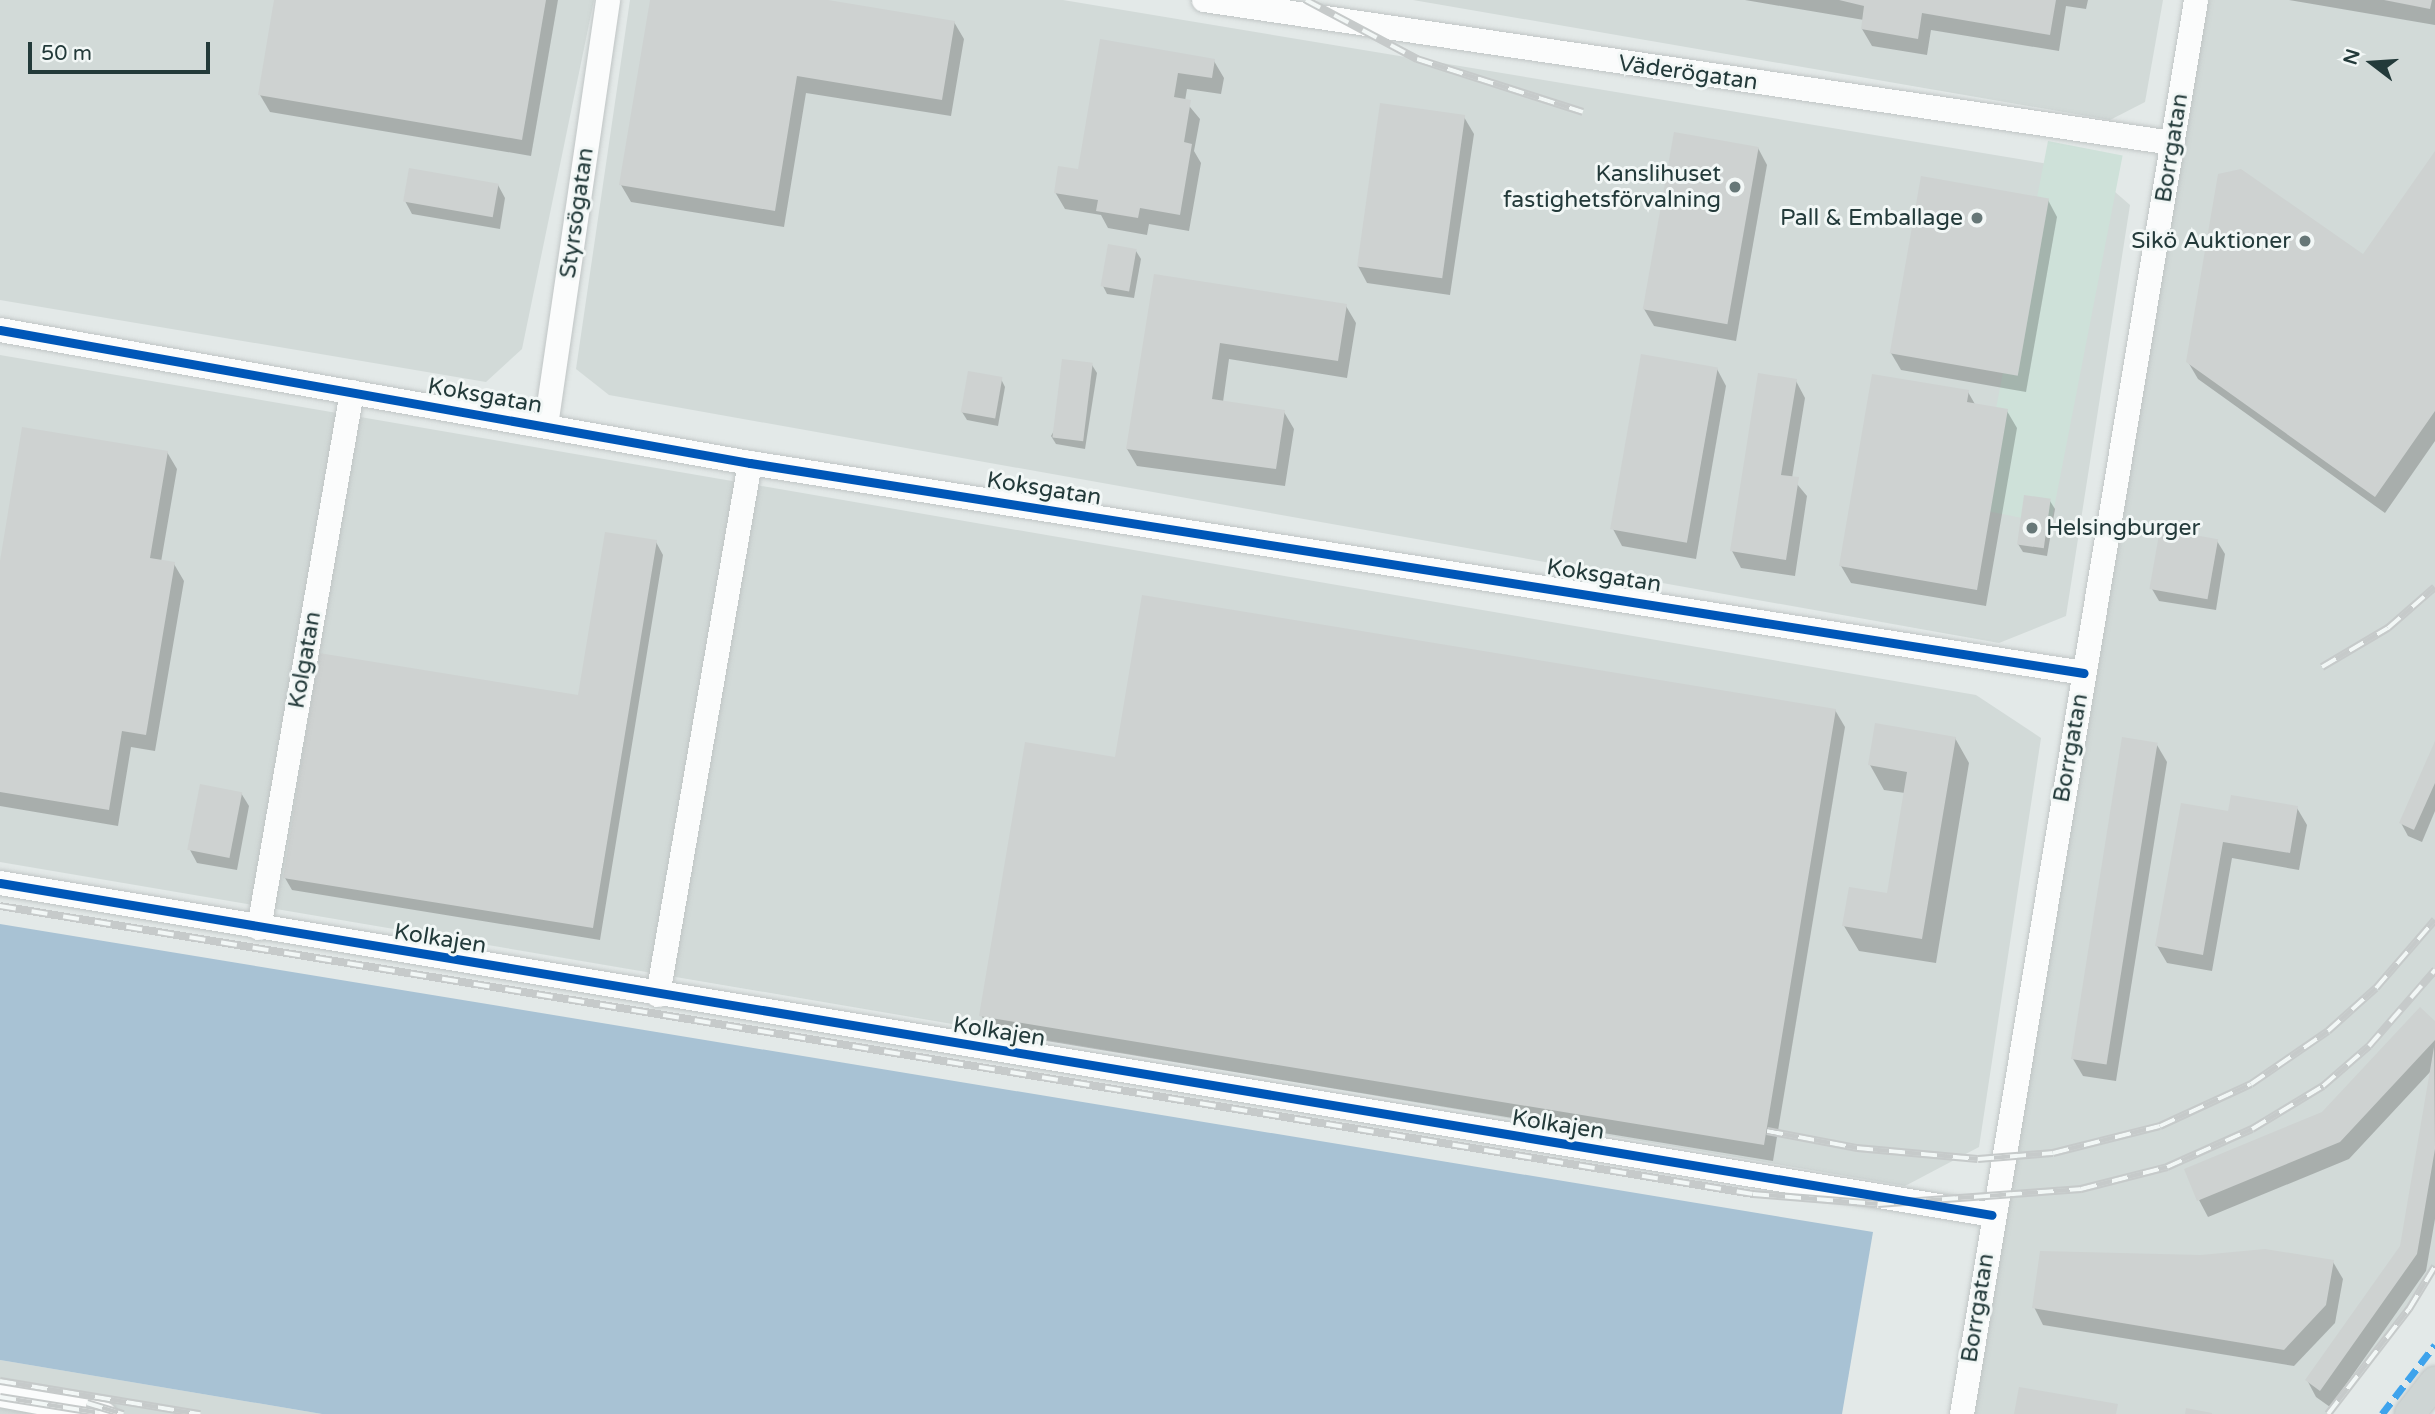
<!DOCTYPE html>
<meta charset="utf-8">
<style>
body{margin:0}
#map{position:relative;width:2435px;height:1414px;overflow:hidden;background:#e3e9e8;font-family:"Varela Round",sans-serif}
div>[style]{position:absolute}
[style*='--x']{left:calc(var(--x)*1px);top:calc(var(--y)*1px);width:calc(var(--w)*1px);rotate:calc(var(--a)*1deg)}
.built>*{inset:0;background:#d2dad8}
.green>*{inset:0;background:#cee1d9;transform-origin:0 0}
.water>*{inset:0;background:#a8c2d4}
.shadow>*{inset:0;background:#0003}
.building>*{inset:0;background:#ced2d1;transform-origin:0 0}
.roads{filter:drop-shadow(0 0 2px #c0c5c5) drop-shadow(0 0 2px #c0c5c5)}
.minor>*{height:24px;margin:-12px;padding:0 12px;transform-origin:12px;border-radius:12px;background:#fbfcfc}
.major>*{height:30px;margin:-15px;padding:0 15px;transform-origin:15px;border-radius:15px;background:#ced5d4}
.rail>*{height:8px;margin-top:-4px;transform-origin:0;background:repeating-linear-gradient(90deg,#f2f7f6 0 16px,#c6caca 0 32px);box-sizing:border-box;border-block:2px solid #c6caca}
.quiet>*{height:7px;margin-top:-3.5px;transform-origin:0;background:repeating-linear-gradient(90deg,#3ea3ec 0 14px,transparent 0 21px)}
.cycleway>*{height:9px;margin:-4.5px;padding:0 4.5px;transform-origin:4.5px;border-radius:4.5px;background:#0057b8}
.dots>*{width:19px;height:19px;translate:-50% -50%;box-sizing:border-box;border:4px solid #f2f7f6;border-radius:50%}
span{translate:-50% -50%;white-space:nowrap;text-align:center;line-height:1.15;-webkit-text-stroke:6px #f2f7f6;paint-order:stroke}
.street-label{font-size:23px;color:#233a3a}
.poi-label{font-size:23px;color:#233a3a}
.right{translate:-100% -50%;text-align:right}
.left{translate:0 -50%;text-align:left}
.north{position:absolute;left:2337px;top:28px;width:70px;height:70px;-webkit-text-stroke:5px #f2f7f6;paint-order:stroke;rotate:287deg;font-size:19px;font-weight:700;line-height:28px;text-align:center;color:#233a3a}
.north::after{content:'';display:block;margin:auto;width:24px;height:32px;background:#233a3a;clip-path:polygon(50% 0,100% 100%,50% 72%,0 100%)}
.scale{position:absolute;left:28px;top:42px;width:182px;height:32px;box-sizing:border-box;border:4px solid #233a3a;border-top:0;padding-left:9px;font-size:21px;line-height:24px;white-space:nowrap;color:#233a3a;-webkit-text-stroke:5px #f2f7f6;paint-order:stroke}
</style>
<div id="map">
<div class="built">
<i style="clip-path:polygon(0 0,594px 0,522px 349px,486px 382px,0 300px)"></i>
<i style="clip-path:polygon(630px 0,1063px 0,2091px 171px,2130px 205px,2066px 616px,1999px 643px,609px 395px,576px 369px)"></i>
<i style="clip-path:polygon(1413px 0,2163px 0,2145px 102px,2110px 120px)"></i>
<i style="clip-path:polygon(2196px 0,2435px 0,2435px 1266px,2409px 1309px,2328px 1414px,1962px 1414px)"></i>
<i style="clip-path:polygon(0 355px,1976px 695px,2041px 738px,1979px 1147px,1905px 1186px,0 862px)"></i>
<i style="clip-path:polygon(0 1360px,322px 1414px,0 1414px)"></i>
</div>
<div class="green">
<i style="left:2048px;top:141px;width:76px;height:375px;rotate:11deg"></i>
</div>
<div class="water">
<i style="clip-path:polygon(0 924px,1873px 1232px,1842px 1414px,322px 1414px,0 1360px)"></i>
</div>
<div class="shadow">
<i style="clip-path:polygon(276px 0,558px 0,531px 156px,270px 112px,260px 95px)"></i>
<i style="clip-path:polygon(651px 0,817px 0,954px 22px,964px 39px,951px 116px,806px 93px,784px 227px,631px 202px,621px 185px)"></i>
<i style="clip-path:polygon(1745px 0,2088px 0,2086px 9px,2066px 6px,2059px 51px,1931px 30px,1927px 55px,1872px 46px,1862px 29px,1864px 20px)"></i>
<i style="clip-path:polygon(2289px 0,2435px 0,2435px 25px)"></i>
<i style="clip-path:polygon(1102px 41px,1214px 61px,1224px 78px,1221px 94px,1187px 89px,1185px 101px,1200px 119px,1194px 151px,1201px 163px,1189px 231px,1149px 224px,1147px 235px,1108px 228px,1101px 215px,1065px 209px,1055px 192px,1079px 171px)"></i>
<i style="clip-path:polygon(1464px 117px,1474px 134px,1450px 295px,1367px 283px,1358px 266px)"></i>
<i style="clip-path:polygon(1758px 148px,1767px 165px,1736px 341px,1654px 326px,1644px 309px)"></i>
<i style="clip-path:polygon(2435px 154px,2435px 441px,2385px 513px,2198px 379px,2188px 362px,2363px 256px)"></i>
<i style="clip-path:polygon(498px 185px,505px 198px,500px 229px,412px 214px,405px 201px)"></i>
<i style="clip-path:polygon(2048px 200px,2057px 217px,2026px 392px,1901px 370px,1891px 353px)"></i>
<i style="clip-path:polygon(1136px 251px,1141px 259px,1134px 298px,1107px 294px,1103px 286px)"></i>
<i style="clip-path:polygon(1155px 276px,1346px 306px,1356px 323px,1347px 378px,1229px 359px,1223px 402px,1284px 412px,1294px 429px,1285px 486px,1137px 466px,1127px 449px)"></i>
<i style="clip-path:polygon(1092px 365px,1097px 373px,1085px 449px,1056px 444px,1051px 436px)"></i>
<i style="clip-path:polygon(1717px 369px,1726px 386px,1696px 559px,1622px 546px,1613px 529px)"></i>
<i style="clip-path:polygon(1001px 379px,1005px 387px,998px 426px,967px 420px,962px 412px)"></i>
<i style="clip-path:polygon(1796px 381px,1805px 398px,1792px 478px,1807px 496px,1795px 576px,1741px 568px,1732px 551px)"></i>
<i style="clip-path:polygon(1968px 392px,1976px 406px,2007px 411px,2017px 428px,1986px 606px,1851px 583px,1841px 566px)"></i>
<i style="clip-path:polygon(167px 452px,177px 469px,161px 562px,174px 564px,184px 581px,155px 751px,131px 747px,118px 826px,0 806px,0 572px)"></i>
<i style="clip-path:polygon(2050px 501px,2055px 509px,2047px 556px,2023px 552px,2018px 544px)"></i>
<i style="clip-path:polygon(2217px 541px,2225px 554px,2216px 610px,2159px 601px,2152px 589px)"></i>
<i style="clip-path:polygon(656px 542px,663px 555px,600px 940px,292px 890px,285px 878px,579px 697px)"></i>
<i style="clip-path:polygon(1835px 710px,1845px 727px,1773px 1161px,991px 1032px,981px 1015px)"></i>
<i style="clip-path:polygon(1955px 738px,1969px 763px,1936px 963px,1859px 951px,1844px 926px,1888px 895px,1905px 793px,1884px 790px,1870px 765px)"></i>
<i style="clip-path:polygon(2157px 745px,2167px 762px,2116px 1081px,2083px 1076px,2073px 1059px)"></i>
<i style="clip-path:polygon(2435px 746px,2435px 811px,2422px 842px,2408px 836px,2401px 823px)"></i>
<i style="clip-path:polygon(241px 793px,249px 806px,237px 870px,197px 863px,190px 850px)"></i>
<i style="clip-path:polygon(2297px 808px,2307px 825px,2299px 870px,2232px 858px,2212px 971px,2167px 963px,2157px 946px,2230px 813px)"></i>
<i style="clip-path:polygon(2435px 1023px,2435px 1219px,2426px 1271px,2330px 1407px,2316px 1397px,2307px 1380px,2402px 1246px,2431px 1071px,2349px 1159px,2208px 1217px,2199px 1200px,2323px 1113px)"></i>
<i style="clip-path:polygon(2333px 1262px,2343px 1279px,2335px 1323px,2294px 1366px,2043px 1325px,2034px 1307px)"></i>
</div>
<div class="building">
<i style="clip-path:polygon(274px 0,546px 0,522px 140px,258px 95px)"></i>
<i style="clip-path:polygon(650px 0,828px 0,955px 21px,942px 100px,797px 76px,775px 211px,619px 185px)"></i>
<i style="clip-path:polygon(1839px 0,2056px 0,2050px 35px,1922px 13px,1918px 39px,1861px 29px,1864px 6px)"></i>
<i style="clip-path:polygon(2384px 0,2432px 0,2430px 9px)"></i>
<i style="clip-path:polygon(1100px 39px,1215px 59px,1212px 78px,1178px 73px,1174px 97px,1191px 100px,1184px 142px,1192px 144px,1180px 215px,1140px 208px,1138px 218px,1096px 211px,1098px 200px,1054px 193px,1058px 166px,1078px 169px)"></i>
<i style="left:1380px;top:103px;width:86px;height:165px;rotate:8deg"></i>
<i style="left:1674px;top:132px;width:86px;height:180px;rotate:10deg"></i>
<i style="clip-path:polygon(2435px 151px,2435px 411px,2375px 497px,2186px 362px,2218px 174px,2241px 169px,2363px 254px)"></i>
<i style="left:409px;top:168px;width:91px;height:34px;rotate:10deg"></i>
<i style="left:1921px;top:176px;width:130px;height:180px;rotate:10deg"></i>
<i style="left:1108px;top:244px;width:29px;height:43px;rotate:10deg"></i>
<i style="clip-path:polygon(1154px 274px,1347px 304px,1338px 361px,1220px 343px,1212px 399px,1285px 410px,1276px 469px,1126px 449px)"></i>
<i style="left:1641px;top:354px;width:78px;height:178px;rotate:10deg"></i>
<i style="left:1062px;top:359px;width:31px;height:79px;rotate:7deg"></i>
<i style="left:968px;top:371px;width:35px;height:42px;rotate:10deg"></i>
<i style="clip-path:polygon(1758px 373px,1797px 379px,1781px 475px,1799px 477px,1786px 560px,1730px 551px)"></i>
<i style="clip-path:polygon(1872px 374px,1969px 390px,1967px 402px,2008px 409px,1977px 590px,1839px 566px)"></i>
<i style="clip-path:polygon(22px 427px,168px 451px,150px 558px,175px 562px,146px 735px,122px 731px,109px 810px,0 792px,0 561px)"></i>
<i style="left:2024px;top:495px;width:27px;height:50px;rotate:8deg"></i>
<i style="left:2160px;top:529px;width:59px;height:61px;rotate:10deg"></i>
<i style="clip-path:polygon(605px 532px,657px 540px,593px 928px,283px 878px,319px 653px,578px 695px)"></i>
<i style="clip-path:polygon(1142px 595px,1836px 709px,1764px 1145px,979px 1016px,1025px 742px,1115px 757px)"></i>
<i style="clip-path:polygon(1875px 723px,1956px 737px,1922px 939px,1842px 926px,1849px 887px,1887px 893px,1907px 772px,1868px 765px)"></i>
<i style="left:2122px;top:737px;width:36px;height:326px;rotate:9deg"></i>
<i style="clip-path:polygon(2435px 741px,2435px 783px,2414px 830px,2399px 823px)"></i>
<i style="left:200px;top:784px;width:43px;height:67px;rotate:11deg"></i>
<i style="clip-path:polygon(2231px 795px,2298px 806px,2290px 853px,2223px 842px,2203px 955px,2155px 946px,2181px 803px,2228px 811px)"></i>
<i style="clip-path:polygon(2420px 1007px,2435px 1021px,2435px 1040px,2340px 1142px,2197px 1201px,2184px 1169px,2322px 1112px)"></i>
<i style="clip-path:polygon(2434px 1047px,2435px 1149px,2417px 1254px,2320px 1391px,2305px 1380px,2400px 1246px)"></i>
<i style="clip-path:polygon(2265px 1249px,2334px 1260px,2326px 1305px,2284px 1350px,2032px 1308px,2040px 1251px,2201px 1255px)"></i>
<i style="clip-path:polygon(2019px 1387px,2118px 1404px,2116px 1414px,2014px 1414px)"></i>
<i style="clip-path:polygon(2186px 1408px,2212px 1413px,2212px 1414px,2185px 1414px)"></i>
</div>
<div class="roads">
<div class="minor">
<i style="--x:1204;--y:0;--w:979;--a:8.4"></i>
<i style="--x:0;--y:330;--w:762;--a:10.06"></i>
<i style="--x:750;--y:463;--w:1350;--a:8.95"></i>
<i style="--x:546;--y:426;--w:430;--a:-81.7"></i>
<i style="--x:0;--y:883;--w:2019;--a:9.46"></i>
<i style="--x:259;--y:928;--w:544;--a:-80.16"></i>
<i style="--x:658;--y:995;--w:540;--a:-80.19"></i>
<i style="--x:0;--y:1395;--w:106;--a:10.4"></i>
<i style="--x:1962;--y:1414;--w:1433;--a:-80.6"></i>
</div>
<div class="major">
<i style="--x:2410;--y:1414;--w:41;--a:-52"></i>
</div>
</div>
<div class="rail">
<i style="--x:1306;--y:0;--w:126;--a:28"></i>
<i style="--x:1417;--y:59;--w:174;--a:17.7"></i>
<i style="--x:2322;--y:667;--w:77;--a:-30.6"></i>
<i style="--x:2388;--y:628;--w:62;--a:-41.1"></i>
<i style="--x:0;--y:906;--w:1777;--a:9.33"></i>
<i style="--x:1753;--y:1194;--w:125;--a:4.6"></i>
<i style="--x:1878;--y:1204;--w:204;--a:-4.2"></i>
<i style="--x:2081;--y:1189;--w:89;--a:-14.3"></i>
<i style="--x:2167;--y:1167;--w:93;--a:-24.1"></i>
<i style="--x:2252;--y:1129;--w:83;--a:-31.2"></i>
<i style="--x:2323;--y:1086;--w:61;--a:-41"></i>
<i style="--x:2369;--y:1046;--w:101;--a:-49"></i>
<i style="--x:1767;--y:1131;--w:92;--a:10.7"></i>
<i style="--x:1857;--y:1148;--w:121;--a:5.2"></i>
<i style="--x:1978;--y:1159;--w:75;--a:-4.6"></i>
<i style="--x:2053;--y:1153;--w:110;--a:-14.2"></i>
<i style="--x:2160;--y:1126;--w:100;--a:-24.8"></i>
<i style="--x:2251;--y:1084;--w:93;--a:-34.5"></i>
<i style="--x:2328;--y:1031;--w:64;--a:-41.9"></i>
<i style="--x:2376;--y:988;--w:90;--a:-49.1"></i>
<i style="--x:0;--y:1381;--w:203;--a:9.4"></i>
<i style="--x:0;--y:1397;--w:101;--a:9.1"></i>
<i style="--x:87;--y:1403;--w:38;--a:17"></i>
<i style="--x:2328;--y:1414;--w:133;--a:-52.4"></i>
<i style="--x:2409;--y:1309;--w:50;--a:-58.8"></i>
</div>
<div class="quiet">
<i style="--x:2382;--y:1414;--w:87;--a:-52.5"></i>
</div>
<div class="cycleway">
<i style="--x:0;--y:330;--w:762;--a:10.06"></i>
<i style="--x:750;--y:463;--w:1350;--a:8.95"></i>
<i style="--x:0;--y:883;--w:2019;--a:9.46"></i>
</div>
<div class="dots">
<i style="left:1735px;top:187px;background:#677"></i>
<i style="left:1977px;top:218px;background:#677"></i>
<i style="left:2305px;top:241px;background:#677"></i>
<i style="left:2032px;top:528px;background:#677"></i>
</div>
<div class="street-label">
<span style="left:1688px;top:73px;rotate:8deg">Väderögatan</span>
<span style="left:2172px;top:148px;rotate:-81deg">Borrgatan</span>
<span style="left:577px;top:213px;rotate:-82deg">Styrsögatan</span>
<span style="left:485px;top:396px;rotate:10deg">Koksgatan</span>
<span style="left:1044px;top:489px;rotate:9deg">Koksgatan</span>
<span style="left:1604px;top:576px;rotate:9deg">Koksgatan</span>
<span style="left:305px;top:660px;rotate:-80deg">Kolgatan</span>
<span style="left:2071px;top:748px;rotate:-80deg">Borrgatan</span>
<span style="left:440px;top:939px;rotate:9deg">Kolkajen</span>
<span style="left:999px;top:1032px;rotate:9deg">Kolkajen</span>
<span style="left:1558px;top:1125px;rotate:9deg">Kolkajen</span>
<span style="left:1978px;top:1308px;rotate:-81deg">Borrgatan</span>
</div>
<div class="poi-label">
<span class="right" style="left:1721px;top:187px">Kanslihuset<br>fastighetsförvalning</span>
<span class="right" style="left:1963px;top:218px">Pall &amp; Emballage</span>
<span class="right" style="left:2291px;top:241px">Sikö Auktioner</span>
<span class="left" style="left:2046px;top:528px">Helsingburger</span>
</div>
<div class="north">N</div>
<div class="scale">50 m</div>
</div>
